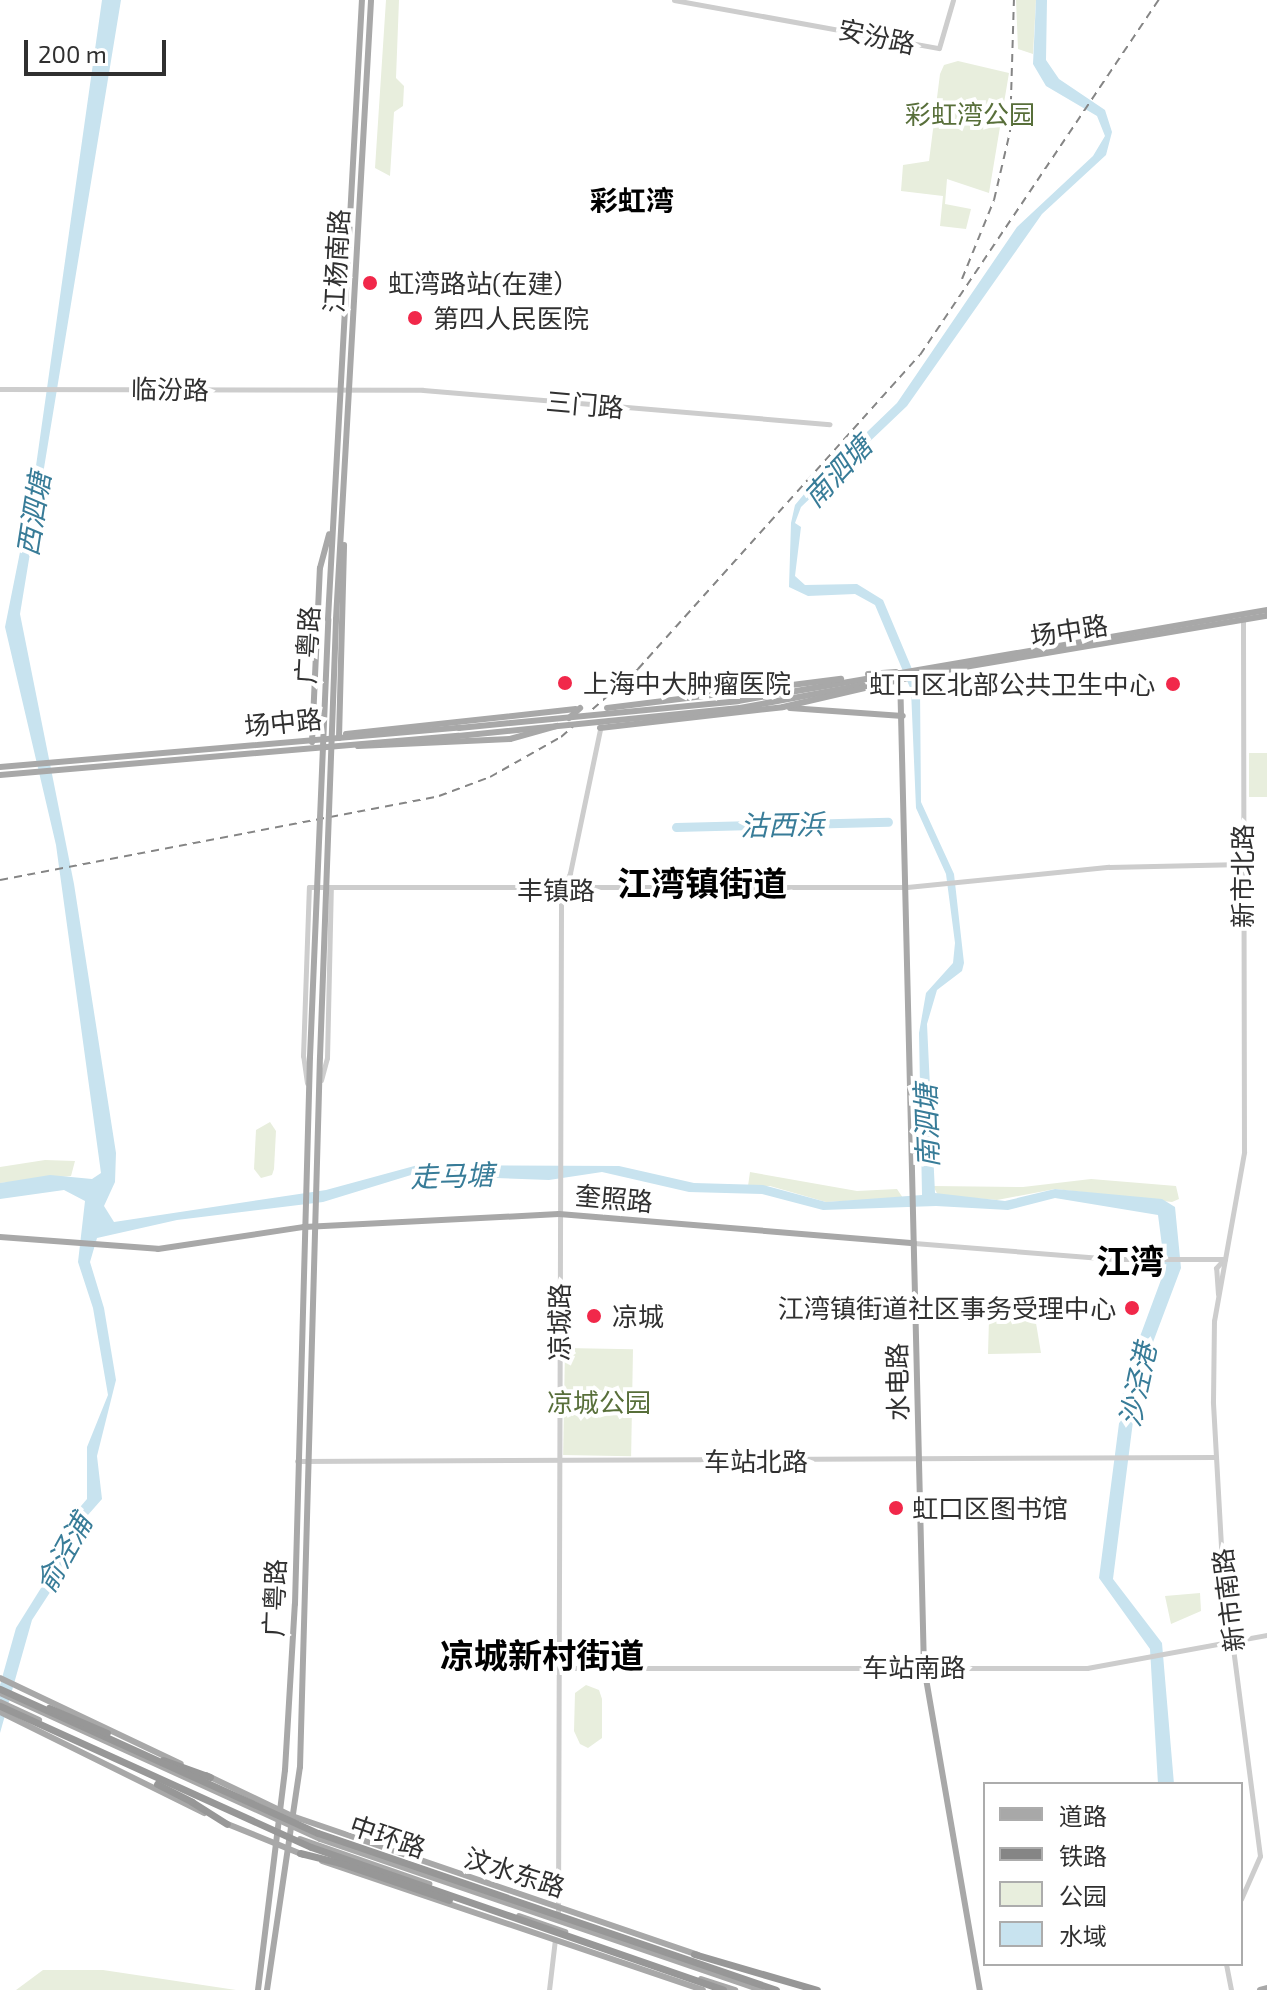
<!DOCTYPE html>
<meta charset="utf-8">
<style>
body{margin:0}
#map{position:relative;width:1267px;height:1990px;overflow:hidden;background:#fff;font-family:"Exo 2","Noto Sans SC",sans-serif}
div>[style]{position:absolute}
[style*='--x']{left:calc(var(--x)*1px);top:calc(var(--y)*1px);width:calc(var(--w)*1px);rotate:calc(var(--a)*1deg)}
.green>*{inset:0;background:#e8eedd;transform-origin:0 0}
.water>*{inset:0;background:#c8e3ef}
.river>*{height:9px;margin:-4.5px;padding:0 4.5px;transform-origin:4.5px;border-radius:4.5px;background:#c8e3ef}
.minor>*{height:5px;margin:-2.5px;padding:0 2.5px;transform-origin:2.5px;border-radius:2.5px;background:#cdcdcd}
.major>*{height:6px;margin:-3px;padding:0 3px;transform-origin:3px;border-radius:3px;background:#a8a8a8}
.highway>*{height:7px;margin:-3.5px;padding:0 3.5px;transform-origin:3.5px;border-radius:3.5px;background:#979797}
.rail>*{height:2px;margin-top:-1px;transform-origin:0;background:repeating-linear-gradient(90deg,#858585 0 8px,transparent 0 14px)}
.major-bridge>*{height:6px;margin:-3px;padding:0 3px;transform-origin:3px;border-radius:3px;background:#a8a8a8}
.highway-bridge>*{height:7px;margin:-3.5px;padding:0 3.5px;transform-origin:3.5px;border-radius:3.5px;background:#979797}
.dots>*{width:22px;height:22px;translate:-50% -50%;box-sizing:border-box;border:4px solid #fff;border-radius:50%}
span{translate:-50% -50%;white-space:nowrap;text-align:center;line-height:1.15;-webkit-text-stroke:8px #fff;paint-order:stroke}
.street-label{font-size:26px;color:#303030}
.park-label{font-size:26px;color:#586f3a}
.poi-label{font-size:26px;color:#303030}
.left{translate:0 -50%;text-align:left}
.right{translate:-100% -50%;text-align:right}
.neighbourhood-label{font-size:28px;color:#000;font-weight:700}
.water-label{font-size:28px;color:#387c98;font-style:italic}
.district-label{font-size:34px;color:#000;font-weight:700}
.legend{position:absolute;left:983px;top:1782px;width:260px;height:184px;box-sizing:border-box;background:#fff;border:2px solid #acacac;margin:0;padding:10px 14px;list-style:none;font-size:24px;color:#303030}
.legend li{display:flex;align-items:center;gap:16px;height:40px}
.legend b{width:40px;border:2px solid #acacac}
.scale{position:absolute;left:24px;top:40px;width:142px;height:36px;box-sizing:border-box;border:4px solid #303030;border-top:0;padding-left:10px;font-size:24px;line-height:28px;white-space:nowrap;color:#303030;-webkit-text-stroke:6px #fff;paint-order:stroke}
</style>
<div id="map">
<div class="green">
<i style="clip-path:polygon(386px 0,399px 0,396px 78px,404px 86px,403px 106px,394px 112px,390px 176px,375px 168px)"></i>
<i style="clip-path:polygon(1016px 0,1036px 0,1033px 54px,1018px 49px)"></i>
<i style="clip-path:polygon(958px 61px,1009px 73px,989px 193px,947px 179px,945px 204px,971px 209px,966px 229px,940px 226px,943px 196px,901px 191px,903px 165px,929px 161px,940px 74px,944px 65px)"></i>
<i style="left:1267px;top:753px;width:44px;height:18px;rotate:90deg"></i>
<i style="clip-path:polygon(270px 1122px,276px 1131px,274px 1169px,272px 1175px,261px 1178px,254px 1169px,256px 1130px)"></i>
<i style="clip-path:polygon(45px 1160px,75px 1161px,71px 1176px,0 1183px,0 1167px)"></i>
<i style="clip-path:polygon(750px 1172px,857px 1191px,897px 1189px,903px 1198px,826px 1202px,770px 1186px,748px 1186px)"></i>
<i style="clip-path:polygon(1091px 1179px,1176px 1186px,1179px 1199px,1172px 1202px,1055px 1189px,997px 1200px,938px 1195px,933px 1186px,1023px 1187px)"></i>
<i style="clip-path:polygon(1018px 1318px,1036px 1323px,1041px 1353px,988px 1354px,989px 1319px)"></i>
<i style="left:565px;top:1348px;width:68px;height:107px;rotate:1deg"></i>
<i style="clip-path:polygon(1200px 1593px,1201px 1611px,1171px 1624px,1165px 1596px)"></i>
<i style="clip-path:polygon(586px 1685px,599px 1690px,602px 1699px,602px 1738px,588px 1748px,580px 1744px,574px 1731px,575px 1693px)"></i>
<i style="clip-path:polygon(43px 1970px,103px 1970px,236px 1990px,16px 1990px)"></i>
</div>
<div class="water">
<i style="clip-path:polygon(102px 0,121px 0,20px 614px,74px 884px,116px 1153px,115px 1182px,104px 1206px,114px 1222px,326px 1190px,418px 1165px,619px 1166px,694px 1183px,763px 1185px,826px 1202px,922px 1195px,919px 1033px,926px 993px,953px 963px,955px 943px,946px 874px,916px 808px,911px 690px,875px 605px,855px 594px,808px 596px,789px 587px,791px 523px,795px 505px,810px 487px,897px 403px,1017px 227px,1093px 156px,1105px 136px,1097px 116px,1046px 86px,1033px 64px,1036px 0,1047px 0,1046px 60px,1059px 79px,1105px 110px,1112px 132px,1106px 155px,1042px 214px,907px 406px,801px 507px,795px 523px,801px 527px,795px 576px,805px 585px,857px 584px,883px 600px,920px 688px,921px 802px,954px 874px,964px 963px,962px 971px,937px 990px,927px 1024px,935px 1193px,1005px 1201px,1055px 1189px,1162px 1199px,1175px 1207px,1181px 1268px,1138px 1382px,1113px 1579px,1162px 1643px,1174px 1784px,1158px 1784px,1150px 1649px,1099px 1578px,1125px 1377px,1165px 1269px,1158px 1215px,1055px 1198px,1008px 1210px,936px 1206px,823px 1210px,762px 1194px,689px 1192px,602px 1172px,549px 1180px,411px 1175px,323px 1202px,177px 1220px,97px 1238px,90px 1262px,104px 1308px,116px 1380px,97px 1456px,102px 1499px,80px 1524px,60px 1577px,32px 1620px,0 1733px,0 1685px,16px 1628px,46px 1580px,69px 1520px,87px 1499px,87px 1447px,108px 1395px,93px 1308px,78px 1262px,85px 1201px,64px 1190px,0 1199px,0 1183px,50px 1175px,92px 1179px,101px 1173px,56px 845px,5px 627px,33px 487px)"></i>
</div>
<div class="river">
<i style="--x:676;--y:827;--w:212;--a:-1.4"></i>
</div>
<div class="minor">
<i style="--x:674;--y:0;--w:269;--a:10.3"></i>
<i style="--x:939;--y:48;--w:50;--a:-73.7"></i>
<i style="--x:0;--y:389;--w:423;--a:0.1"></i>
<i style="--x:423;--y:390;--w:408;--a:4.8"></i>
<i style="--x:321;--y:1080;--w:23;--a:-75"></i>
<i style="--x:327;--y:1058;--w:170;--a:-88.7"></i>
<i style="--x:307;--y:1083;--w:27;--a:-98"></i>
<i style="--x:303;--y:1056;--w:169;--a:-88"></i>
<i style="--x:309;--y:887;--w:598;--a:0"></i>
<i style="--x:907;--y:887;--w:203;--a:-5.7"></i>
<i style="--x:1109;--y:867;--w:134;--a:-1.3"></i>
<i style="--x:914;--y:1243;--w:200;--a:4.6"></i>
<i style="--x:1113;--y:1259;--w:112;--a:0"></i>
<i style="--x:1218;--y:1294;--w:26;--a:-94"></i>
<i style="--x:1216;--y:1268;--w:12;--a:-48"></i>
<i style="--x:297;--y:1461;--w:918;--a:-0.25"></i>
<i style="--x:558;--y:1668;--w:529;--a:0"></i>
<i style="--x:1087;--y:1668;--w:183;--a:-10.4"></i>
<i style="--x:1241;--y:1899;--w:47;--a:-66.2"></i>
<i style="--x:1260;--y:1856;--w:294;--a:-97.4"></i>
<i style="--x:1222;--y:1564;--w:163;--a:-93.2"></i>
<i style="--x:1213;--y:1401;--w:80;--a:-89.3"></i>
<i style="--x:1214;--y:1321;--w:172;--a:-79.9"></i>
<i style="--x:1244;--y:1152;--w:534;--a:-90.11"></i>
<i style="--x:558;--y:1918;--w:1027;--a:-89.83"></i>
<i style="--x:561;--y:891;--w:20;--a:-63"></i>
<i style="--x:570;--y:873;--w:151;--a:-78.2"></i>
<i style="--x:1226;--y:1964;--w:26;--a:79"></i>
<i style="--x:549;--y:1990;--w:51;--a:-83.3"></i>
</div>
<div class="major">
<i style="--x:328;--y:619;--w:620;--a:-86.86"></i>
<i style="--x:336;--y:619;--w:620;--a:-86.76"></i>
<i style="--x:900;--y:673;--w:994;--a:88.62"></i>
<i style="--x:924;--y:1667;--w:328;--a:80.2"></i>
<i style="--x:868;--y:674;--w:28;--a:-4"></i>
<i style="--x:738;--y:701;--w:537;--a:-9.76"></i>
<i style="--x:607;--y:708;--w:236;--a:-7.1"></i>
<i style="--x:740;--y:708;--w:125;--a:-10.6"></i>
<i style="--x:790;--y:708;--w:113;--a:4"></i>
<i style="--x:569;--y:718;--w:15;--a:-42"></i>
<i style="--x:600;--y:728;--w:184;--a:-6.5"></i>
<i style="--x:783;--y:707;--w:150;--a:-13.1"></i>
<i style="--x:929;--y:673;--w:343;--a:-9.6"></i>
<i style="--x:346;--y:734;--w:231;--a:-6.2"></i>
<i style="--x:339;--y:738;--w:193;--a:-88.5"></i>
<i style="--x:312;--y:742;--w:174;--a:-87.4"></i>
<i style="--x:320;--y:568;--w:35;--a:-75"></i>
<i style="--x:358;--y:746;--w:152;--a:-2.6"></i>
<i style="--x:510;--y:739;--w:49;--a:-15.5"></i>
<i style="--x:0;--y:767;--w:461;--a:-4.9"></i>
<i style="--x:0;--y:775;--w:460;--a:-4.9"></i>
<i style="--x:0;--y:1237;--w:158;--a:4.3"></i>
<i style="--x:158;--y:1249;--w:148;--a:-8.6"></i>
<i style="--x:304;--y:1227;--w:255;--a:-2.9"></i>
<i style="--x:559;--y:1214;--w:356;--a:4.7"></i>
<i style="--x:0;--y:1678;--w:200;--a:25.4"></i>
<i style="--x:0;--y:1693;--w:352;--a:24.5"></i>
<i style="--x:320;--y:1839;--w:466;--a:18.9"></i>
<i style="--x:0;--y:1702;--w:43;--a:24.8"></i>
<i style="--x:0;--y:1712;--w:228;--a:26.3"></i>
<i style="--x:206;--y:1775;--w:95;--a:25.5"></i>
<i style="--x:292;--y:1816;--w:429;--a:18.9"></i>
<i style="--x:225;--y:1823;--w:85;--a:22.1"></i>
<i style="--x:300;--y:1839;--w:137;--a:19.2"></i>
<i style="--x:322;--y:1861;--w:402;--a:18.7"></i>
<i style="--x:519;--y:1916;--w:49;--a:19.2"></i>
<i style="--x:701;--y:1979;--w:36;--a:18"></i>
<i style="--x:258;--y:1990;--w:222;--a:-83"></i>
<i style="--x:285;--y:1770;--w:166;--a:-86.6"></i>
<i style="--x:295;--y:1604;--w:547;--a:-88.43"></i>
<i style="--x:267;--y:1990;--w:225;--a:-81.6"></i>
<i style="--x:300;--y:1767;--w:710;--a:-88.39"></i>
<i style="--x:1260;--y:1990;--w:7;--a:-16"></i>
</div>
<div class="highway">
<i style="--x:163;--y:1760;--w:50;--a:19.9"></i>
<i style="--x:192;--y:1802;--w:41;--a:32.2"></i>
<i style="--x:300;--y:1853;--w:41;--a:14"></i>
<i style="--x:694;--y:1954;--w:128;--a:16.3"></i>
</div>
<div class="rail">
<i style="--x:962;--y:279;--w:85;--a:-67.9"></i>
<i style="--x:994;--y:200;--w:70;--a:-76.8"></i>
<i style="--x:1010;--y:132;--w:132;--a:-88.3"></i>
<i style="--x:0;--y:880;--w:447;--a:-10.8"></i>
<i style="--x:439;--y:796;--w:54;--a:-20.4"></i>
<i style="--x:490;--y:777;--w:81;--a:-29.4"></i>
<i style="--x:561;--y:737;--w:103;--a:-41.4"></i>
<i style="--x:638;--y:669;--w:422;--a:-48.1"></i>
<i style="--x:920;--y:355;--w:428;--a:-56.1"></i>
</div>
<div class="major-bridge">
<i style="--x:459;--y:728;--w:280;--a:-5.5"></i>
<i style="--x:458;--y:736;--w:283;--a:-5.7"></i>
<i style="--x:310;--y:1057;--w:438;--a:-87.6"></i>
<i style="--x:320;--y:1057;--w:438;--a:-87.9"></i>
</div>
<div class="highway-bridge">
<i style="--x:0;--y:1689;--w:349;--a:24.4"></i>
<i style="--x:318;--y:1833;--w:484;--a:18.9"></i>
<i style="--x:0;--y:1706;--w:341;--a:24.4"></i>
<i style="--x:311;--y:1847;--w:436;--a:19.1"></i>
<i style="--x:49;--y:1708;--w:63;--a:23.3"></i>
<i style="--x:157;--y:1784;--w:39;--a:27"></i>
<i style="--x:340;--y:1863;--w:115;--a:18.7"></i>
</div>
<div class="dots">
<i style="left:370px;top:283px;background:#f1284a"></i>
<i style="left:415px;top:318px;background:#f1284a"></i>
<i style="left:565px;top:683px;background:#f1284a"></i>
<i style="left:1173px;top:684px;background:#f1284a"></i>
<i style="left:1132px;top:1308px;background:#f1284a"></i>
<i style="left:594px;top:1316px;background:#f1284a"></i>
<i style="left:896px;top:1508px;background:#f1284a"></i>
</div>
<div class="street-label">
<span style="left:877px;top:36px;rotate:12deg">安汾路</span>
<span style="left:336px;top:261px;rotate:-87deg">江杨南路</span>
<span style="left:170px;top:389px;rotate:1deg">临汾路</span>
<span style="left:585px;top:404px;rotate:5deg">三门路</span>
<span style="left:1069px;top:630px;rotate:-9deg">场中路</span>
<span style="left:307px;top:645px;rotate:-87deg">广粤路</span>
<span style="left:283px;top:722px;rotate:-6deg">场中路</span>
<span style="left:1242px;top:876px;rotate:-90deg">新市北路</span>
<span style="left:556px;top:890px">丰镇路</span>
<span style="left:614px;top:1198px;rotate:5deg">奎照路</span>
<span style="left:559px;top:1322px;rotate:-90deg">凉城路</span>
<span style="left:897px;top:1382px;rotate:-91deg">水电路</span>
<span style="left:756px;top:1461px">车站北路</span>
<span style="left:274px;top:1598px;rotate:-88deg">广粤路</span>
<span style="left:1228px;top:1600px;rotate:-97deg">新市南路</span>
<span style="left:914px;top:1667px">车站南路</span>
<span style="left:388px;top:1836px;rotate:19deg">中环路</span>
<span style="left:515px;top:1872px;rotate:18deg">汶水东路</span>
</div>
<div class="park-label">
<span style="left:970px;top:114px">彩虹湾公园</span>
<span style="left:599px;top:1402px">凉城公园</span>
</div>
<div class="poi-label">
<span class="left" style="left:388px;top:283px">虹湾路站(在建）</span>
<span class="left" style="left:433px;top:318px">第四人民医院</span>
<span class="left" style="left:583px;top:683px">上海中大肿瘤医院</span>
<span class="right" style="left:1155px;top:684px">虹口区北部公共卫生中心</span>
<span class="right" style="left:1116px;top:1308px">江湾镇街道社区事务受理中心</span>
<span class="left" style="left:612px;top:1316px">凉城</span>
<span class="left" style="left:912px;top:1508px">虹口区图书馆</span>
</div>
<div class="neighbourhood-label">
<span style="left:632px;top:200px">彩虹湾</span>
</div>
<div class="water-label">
<span style="left:837px;top:471px;rotate:-47deg">南泗塘</span>
<span style="left:33px;top:514px;rotate:-81deg">西泗塘</span>
<span style="left:782px;top:824px;rotate:-1deg">沽西浜</span>
<span style="left:926px;top:1126px;rotate:-92deg">南泗塘</span>
<span style="left:452px;top:1175px;rotate:-2deg">走马塘</span>
<span style="left:1137px;top:1385px;rotate:-78deg">沙泾港</span>
<span style="left:63px;top:1553px;rotate:-61deg">俞泾浦</span>
</div>
<div class="district-label">
<span style="left:702px;top:883px">江湾镇街道</span>
<span style="left:1130px;top:1261px">江湾</span>
<span style="left:542px;top:1655px">凉城新村街道</span>
</div>
<ul class="legend">
<li><b style="height:10px;background:#a8a8a8"></b>道路</li>
<li><b style="height:10px;background:#858585"></b>铁路</li>
<li><b style="height:22px;background:#e8eedd"></b>公园</li>
<li><b style="height:22px;background:#c8e3ef"></b>水域</li>
</ul>
<div class="scale">200 m</div>
</div>
